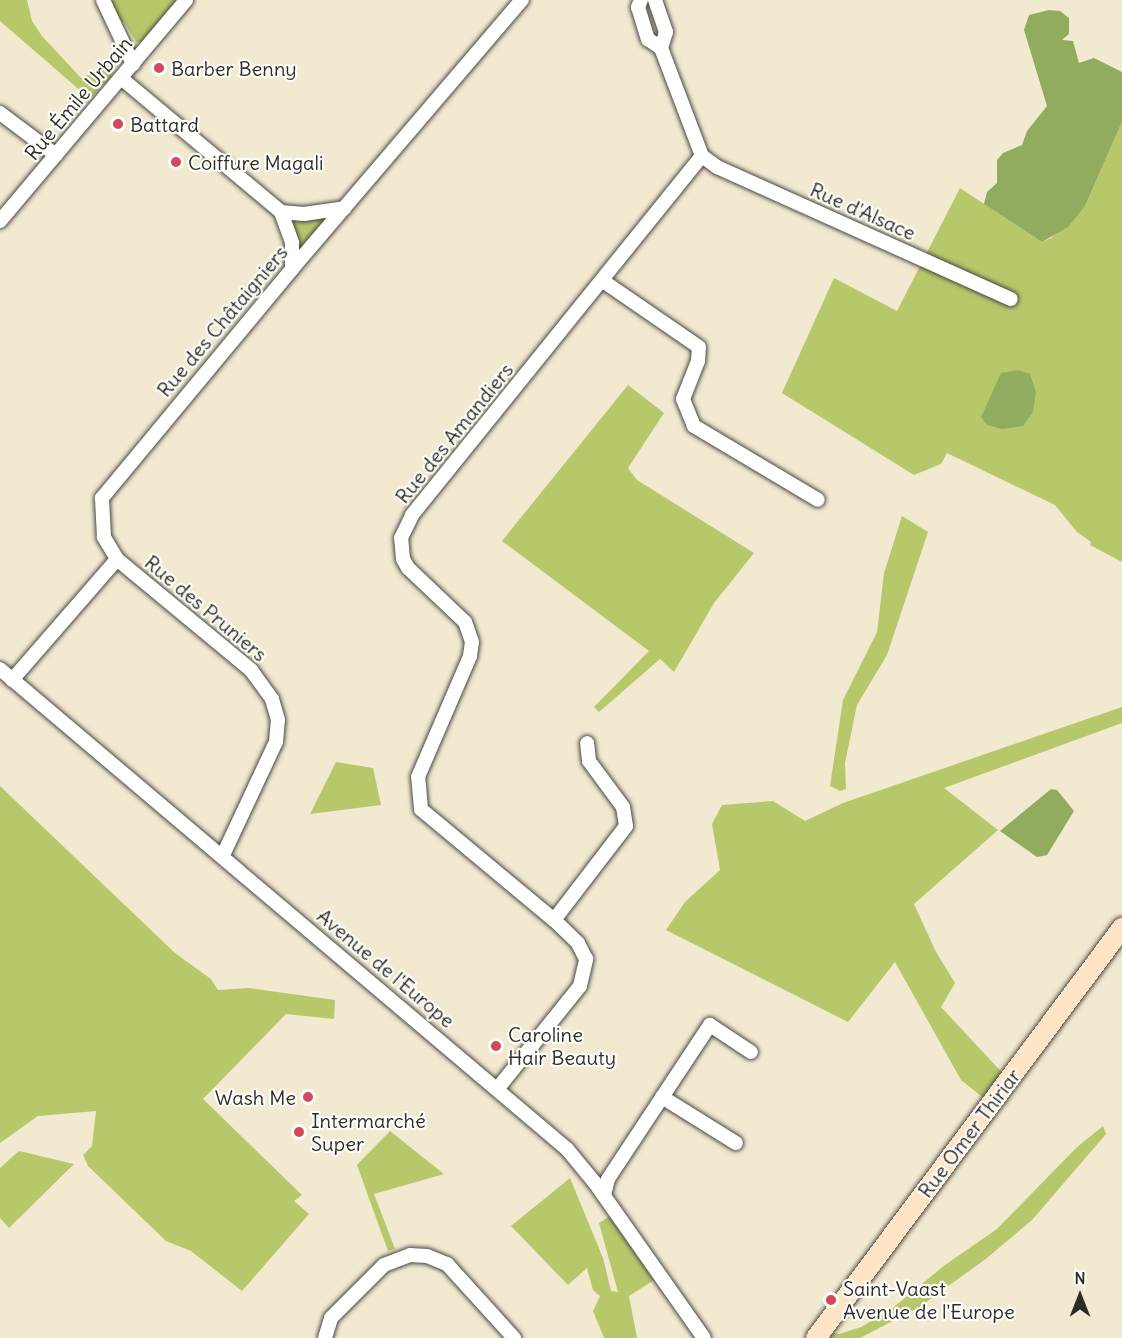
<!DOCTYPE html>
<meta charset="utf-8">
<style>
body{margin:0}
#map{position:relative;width:1122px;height:1338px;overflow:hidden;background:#f1e9d0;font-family:Delius,sans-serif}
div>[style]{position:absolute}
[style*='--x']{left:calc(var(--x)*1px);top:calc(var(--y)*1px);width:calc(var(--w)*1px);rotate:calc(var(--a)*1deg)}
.green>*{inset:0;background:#b7c86b}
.forest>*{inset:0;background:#91ac5f}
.roads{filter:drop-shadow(0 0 2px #494844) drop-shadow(0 0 2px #494844)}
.street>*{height:14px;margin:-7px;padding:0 7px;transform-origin:7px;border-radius:7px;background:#fff}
.secondary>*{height:20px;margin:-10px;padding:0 10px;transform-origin:10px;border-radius:10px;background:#ffe4c6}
.dots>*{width:16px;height:16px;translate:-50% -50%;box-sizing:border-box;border:3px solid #fdfcf7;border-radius:50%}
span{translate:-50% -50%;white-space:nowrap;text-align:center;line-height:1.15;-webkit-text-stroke:4.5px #fdfcf7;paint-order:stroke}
.poi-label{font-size:20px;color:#2b2b2b}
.left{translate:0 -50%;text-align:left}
.right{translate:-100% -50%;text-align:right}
.street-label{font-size:20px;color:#2b2b2b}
.north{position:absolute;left:1050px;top:1266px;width:60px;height:60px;-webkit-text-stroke:4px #fdfcf7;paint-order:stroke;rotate:0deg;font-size:16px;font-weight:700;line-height:24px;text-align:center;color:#2b2b2b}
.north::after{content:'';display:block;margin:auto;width:21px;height:27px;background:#2b2b2b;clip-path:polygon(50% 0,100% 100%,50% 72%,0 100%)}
</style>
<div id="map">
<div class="green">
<i style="clip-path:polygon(0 0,27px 0,32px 21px,42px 36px,81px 78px,115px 63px,112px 76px,90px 99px,0 21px)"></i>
<i style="clip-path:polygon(103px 0,186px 0,144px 42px,136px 42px,124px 22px,115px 27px)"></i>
<i style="clip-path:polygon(1122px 122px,1122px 562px,1090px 545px,1091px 542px,1077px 532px,1055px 505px,947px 453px,941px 464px,914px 475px,782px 393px,834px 278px,897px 311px,960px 188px,1042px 242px,1051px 238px,1085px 206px)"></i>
<i style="clip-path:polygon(322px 218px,325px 220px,303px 248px,298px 248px,292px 222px)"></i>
<i style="clip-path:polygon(628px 385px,664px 413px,628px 468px,637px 480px,754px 553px,714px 603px,674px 672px,660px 659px,599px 712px,594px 707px,649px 651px,502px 541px)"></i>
<i style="clip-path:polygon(902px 516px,928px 532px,887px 655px,857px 705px,845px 763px,846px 789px,840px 791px,830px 786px,843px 700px,877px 632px,884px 573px)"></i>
<i style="clip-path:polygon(1122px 707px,1122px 723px,944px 788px,998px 830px,914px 904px,936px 952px,955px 983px,941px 1007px,1009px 1080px,991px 1104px,961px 1080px,895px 962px,848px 1022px,666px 930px,685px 902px,720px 870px,712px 824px,722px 805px,773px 801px,805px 821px,843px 803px)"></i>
<i style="clip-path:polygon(336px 762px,373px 768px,381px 805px,310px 814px)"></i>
<i style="clip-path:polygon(0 786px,175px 953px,211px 979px,218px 990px,248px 988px,335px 1000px,334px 1019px,286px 1014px,203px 1099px,302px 1195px,294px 1201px,309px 1214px,242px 1291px,191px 1251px,166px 1241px,88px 1166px,83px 1155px,92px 1146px,96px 1111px,38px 1116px,0 1143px)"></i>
<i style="clip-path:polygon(1103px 1126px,1106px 1134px,1032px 1220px,987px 1258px,918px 1308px,860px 1338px,816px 1338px,822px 1331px,839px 1334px,861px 1327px,889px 1311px,945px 1265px,997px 1229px,1076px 1148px)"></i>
<i style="clip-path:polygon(390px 1131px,444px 1174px,374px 1194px,395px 1249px,388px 1251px,357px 1165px)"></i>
<i style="clip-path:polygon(19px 1151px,74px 1164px,9px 1228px,0 1218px,0 1168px)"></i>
<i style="clip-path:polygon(570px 1178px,603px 1258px,611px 1291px,618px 1292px,599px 1223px,610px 1216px,654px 1280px,629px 1296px,637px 1338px,604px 1338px,593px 1311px,600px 1296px,593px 1290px,587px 1268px,568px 1285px,511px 1226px)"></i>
</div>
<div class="forest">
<i style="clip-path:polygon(1049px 10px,1060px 11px,1069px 18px,1069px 34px,1062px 40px,1073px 41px,1079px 63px,1094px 58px,1122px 72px,1122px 122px,1085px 206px,1068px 227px,1042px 242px,984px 204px,987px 192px,997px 183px,997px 160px,1003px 153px,1022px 145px,1027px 131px,1047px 106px,1024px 30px,1029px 15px)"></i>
<i style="clip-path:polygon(1018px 370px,1030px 374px,1036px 392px,1033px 412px,1023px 426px,1002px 429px,987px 425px,981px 417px,1001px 373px)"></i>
<i style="clip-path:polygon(1051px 789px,1057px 790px,1074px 811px,1047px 855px,1037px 857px,1000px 831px)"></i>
</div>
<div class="roads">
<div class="street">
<i style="--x:103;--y:0;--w:71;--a:64.9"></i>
<i style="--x:641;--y:0;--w:8;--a:113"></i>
<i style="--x:638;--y:7;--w:34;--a:73"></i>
<i style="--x:648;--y:39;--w:16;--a:35"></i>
<i style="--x:655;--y:0;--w:34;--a:71"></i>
<i style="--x:666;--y:32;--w:17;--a:107"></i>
<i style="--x:661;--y:48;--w:116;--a:69.2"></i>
<i style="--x:121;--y:78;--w:209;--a:39.9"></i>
<i style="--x:281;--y:212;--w:23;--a:5"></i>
<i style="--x:304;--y:214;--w:41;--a:-8.3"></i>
<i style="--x:0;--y:113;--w:70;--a:36.9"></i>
<i style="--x:702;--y:156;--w:19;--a:36"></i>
<i style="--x:717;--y:167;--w:322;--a:24.2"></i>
<i style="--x:281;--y:212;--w:33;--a:70"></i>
<i style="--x:292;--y:243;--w:26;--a:90"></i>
<i style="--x:0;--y:221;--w:289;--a:-49.9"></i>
<i style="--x:603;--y:281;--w:116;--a:34.5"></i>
<i style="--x:699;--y:347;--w:14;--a:94"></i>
<i style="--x:698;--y:361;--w:41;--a:111.5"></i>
<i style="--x:683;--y:399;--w:29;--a:68"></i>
<i style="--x:694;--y:426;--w:144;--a:30.8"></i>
<i style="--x:0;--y:669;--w:743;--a:40.25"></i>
<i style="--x:567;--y:1149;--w:44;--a:50.5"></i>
<i style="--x:595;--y:1183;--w:189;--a:54.9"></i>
<i style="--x:12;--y:680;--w:160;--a:-49"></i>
<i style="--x:223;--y:855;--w:125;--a:-64.9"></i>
<i style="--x:276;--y:742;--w:22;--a:-85"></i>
<i style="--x:278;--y:720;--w:22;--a:-106"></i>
<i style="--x:272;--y:699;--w:36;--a:-126"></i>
<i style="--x:251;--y:670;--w:174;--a:-140.4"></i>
<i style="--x:117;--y:559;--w:26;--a:-121"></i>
<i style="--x:104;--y:537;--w:39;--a:-93"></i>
<i style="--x:102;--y:498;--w:298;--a:-50.3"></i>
<i style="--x:292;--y:269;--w:354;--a:-49.5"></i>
<i style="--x:554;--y:920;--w:118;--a:-52.5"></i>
<i style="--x:626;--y:826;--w:19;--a:-99"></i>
<i style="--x:623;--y:807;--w:57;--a:-126.5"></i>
<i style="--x:589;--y:761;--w:18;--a:-96"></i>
<i style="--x:498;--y:1088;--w:131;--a:-51.2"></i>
<i style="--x:580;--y:986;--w:28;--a:-77"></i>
<i style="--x:586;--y:959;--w:18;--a:-117"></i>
<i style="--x:578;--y:943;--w:33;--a:-136"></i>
<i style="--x:554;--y:920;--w:173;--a:-140.2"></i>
<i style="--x:421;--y:809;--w:32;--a:-95"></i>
<i style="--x:418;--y:777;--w:132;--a:-66.7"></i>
<i style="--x:470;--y:656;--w:14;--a:-82"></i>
<i style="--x:472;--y:642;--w:21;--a:-109"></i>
<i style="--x:465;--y:622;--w:79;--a:-136.5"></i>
<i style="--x:408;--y:568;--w:10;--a:-119"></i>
<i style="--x:403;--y:559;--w:21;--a:-95"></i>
<i style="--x:401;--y:538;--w:25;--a:-64"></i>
<i style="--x:412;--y:515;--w:461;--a:-51.1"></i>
<i style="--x:662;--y:1097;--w:87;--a:31.9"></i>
<i style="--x:604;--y:1195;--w:16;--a:-76"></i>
<i style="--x:608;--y:1179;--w:185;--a:-56.5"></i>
<i style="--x:710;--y:1025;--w:49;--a:33.4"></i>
<i style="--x:325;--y:1338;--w:21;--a:-73"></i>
<i style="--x:331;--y:1318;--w:75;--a:-45"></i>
<i style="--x:384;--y:1265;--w:28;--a:-21"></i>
<i style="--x:410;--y:1255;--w:17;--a:3"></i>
<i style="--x:427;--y:1256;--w:22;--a:22"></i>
<i style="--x:447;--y:1264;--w:100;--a:47.8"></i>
</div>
<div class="secondary">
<i style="--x:816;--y:1338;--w:512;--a:-53.26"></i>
</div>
</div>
<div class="dots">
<i style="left:159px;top:68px;background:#d1495b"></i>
<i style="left:118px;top:124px;background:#d1495b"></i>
<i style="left:176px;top:162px;background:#d1495b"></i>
<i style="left:496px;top:1046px;background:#d1495b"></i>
<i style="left:308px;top:1097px;background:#d1495b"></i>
<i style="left:299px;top:1132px;background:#d1495b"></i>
<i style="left:831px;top:1300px;background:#d1495b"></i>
</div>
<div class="poi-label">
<span class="left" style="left:171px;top:68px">Barber Benny</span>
<span class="left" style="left:130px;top:124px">Battard</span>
<span class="left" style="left:188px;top:162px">Coiffure Magali</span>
<span class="left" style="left:508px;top:1046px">Caroline<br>Hair Beauty</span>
<span class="right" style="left:296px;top:1097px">Wash Me</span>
<span class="left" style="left:311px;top:1132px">Intermarché<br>Super</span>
<span class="left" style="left:843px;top:1300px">Saint-Vaast<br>Avenue de l'Europe</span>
</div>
<div class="street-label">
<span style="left:78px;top:98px;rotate:-50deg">Rue Émile Urbain</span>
<span style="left:863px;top:211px;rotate:24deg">Rue d'Alsace</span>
<span style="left:222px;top:321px;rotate:-50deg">Rue des Châtaigniers</span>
<span style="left:454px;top:433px;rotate:-51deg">Rue des Amandiers</span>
<span style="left:206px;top:608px;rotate:40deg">Rue des Pruniers</span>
<span style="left:386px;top:968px;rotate:40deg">Avenue de l'Europe</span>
<span style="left:969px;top:1133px;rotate:-53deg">Rue Omer Thiriar</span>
</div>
<div class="north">N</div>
</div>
